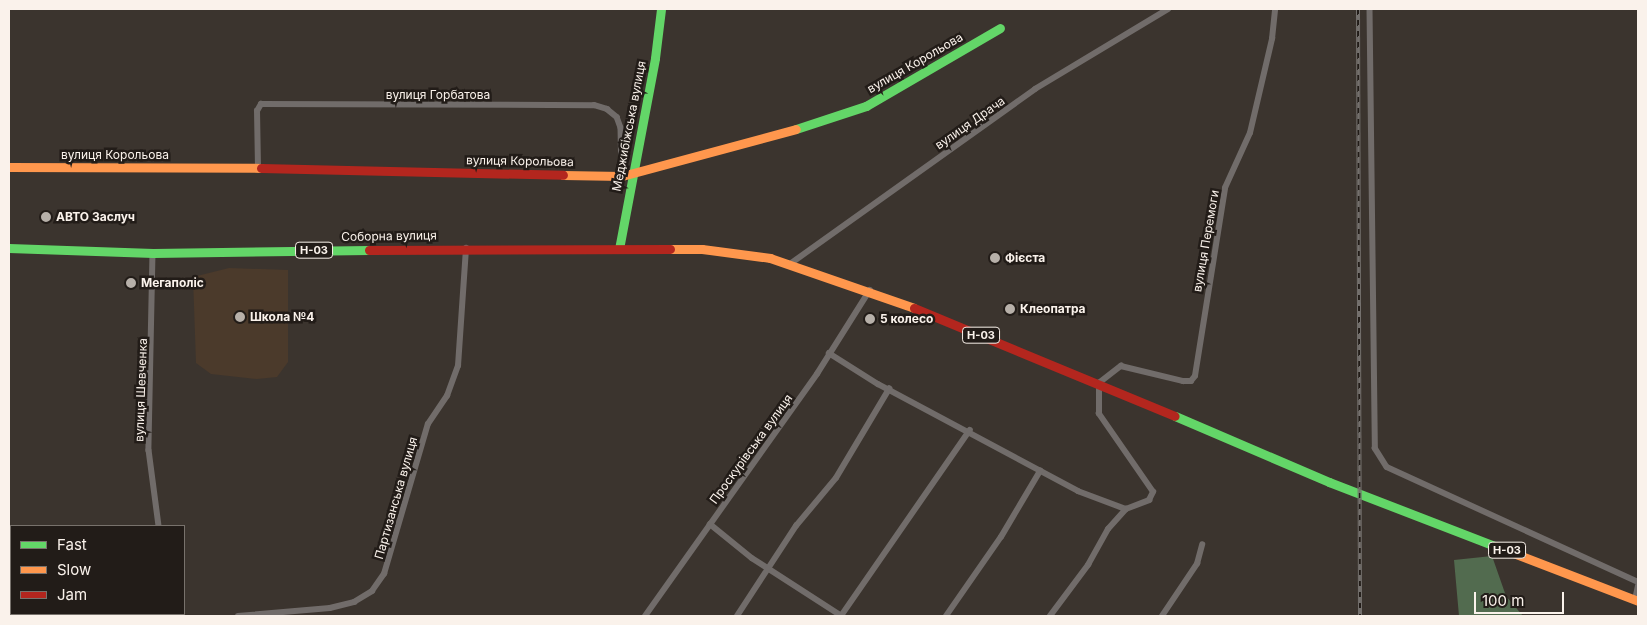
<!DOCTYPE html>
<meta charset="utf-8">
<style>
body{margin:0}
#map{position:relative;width:1647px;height:625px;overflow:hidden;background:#3b342e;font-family:Inter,sans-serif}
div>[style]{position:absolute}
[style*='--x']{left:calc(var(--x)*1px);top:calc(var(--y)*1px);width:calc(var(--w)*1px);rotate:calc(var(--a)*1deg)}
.built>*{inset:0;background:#4b3a2b}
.forest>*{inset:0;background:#526b4f}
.street>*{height:5.5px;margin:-2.75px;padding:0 2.75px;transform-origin:2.75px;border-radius:2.75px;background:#716c6a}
.fast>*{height:9px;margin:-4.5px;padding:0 4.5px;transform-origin:4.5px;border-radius:4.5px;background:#63d668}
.slow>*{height:9px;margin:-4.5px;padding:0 4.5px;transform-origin:4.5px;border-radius:4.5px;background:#ff974d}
.jam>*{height:9px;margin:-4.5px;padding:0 4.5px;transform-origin:4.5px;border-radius:4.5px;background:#b3261e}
.rail>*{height:4px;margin-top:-2px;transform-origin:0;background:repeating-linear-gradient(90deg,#221c18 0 5.5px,#74706d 0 11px);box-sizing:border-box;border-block:1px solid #74706d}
.dots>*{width:14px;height:14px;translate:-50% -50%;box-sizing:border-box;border:2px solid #221c18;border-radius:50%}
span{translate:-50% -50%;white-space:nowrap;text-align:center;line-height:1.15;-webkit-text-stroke:5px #221c18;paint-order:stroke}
.shield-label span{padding:1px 4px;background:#221c18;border:1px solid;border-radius:4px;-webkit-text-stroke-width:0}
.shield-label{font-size:11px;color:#faf2eb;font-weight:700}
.street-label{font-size:12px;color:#faf2eb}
.poi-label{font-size:12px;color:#faf2eb;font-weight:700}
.left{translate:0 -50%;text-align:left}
.frame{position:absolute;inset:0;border:10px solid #faf2eb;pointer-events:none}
.legend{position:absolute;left:10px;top:525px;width:175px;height:90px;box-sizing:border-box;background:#221c18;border:1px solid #78726c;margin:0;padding:6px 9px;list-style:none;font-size:15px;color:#faf2eb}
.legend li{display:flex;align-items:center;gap:10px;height:25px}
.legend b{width:25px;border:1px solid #78726c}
.scale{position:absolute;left:1474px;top:592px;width:90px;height:22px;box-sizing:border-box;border:2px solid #faf2eb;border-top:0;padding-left:6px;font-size:15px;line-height:18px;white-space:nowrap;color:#faf2eb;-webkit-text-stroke:4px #221c18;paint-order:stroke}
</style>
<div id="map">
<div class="built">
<i style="clip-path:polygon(229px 268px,288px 270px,288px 362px,277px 377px,257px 379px,211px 374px,196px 363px,193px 277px)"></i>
</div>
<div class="forest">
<i style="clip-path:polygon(1492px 556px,1506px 596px,1523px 616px,1459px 616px,1454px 560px)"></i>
</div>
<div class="street">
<i style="--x:1370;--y:9;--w:439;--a:89.3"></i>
<i style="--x:1375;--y:448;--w:22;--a:58"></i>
<i style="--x:1387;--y:467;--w:276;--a:24.6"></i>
<i style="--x:258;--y:168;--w:57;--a:-91"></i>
<i style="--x:257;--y:111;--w:8;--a:-60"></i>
<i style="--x:261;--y:104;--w:333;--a:0.2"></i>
<i style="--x:594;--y:105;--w:14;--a:17"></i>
<i style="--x:607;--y:109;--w:13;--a:39"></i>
<i style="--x:617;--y:117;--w:12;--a:70"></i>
<i style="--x:621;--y:128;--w:48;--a:88.8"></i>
<i style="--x:153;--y:253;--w:197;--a:91.2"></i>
<i style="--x:149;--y:450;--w:77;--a:82.5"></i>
<i style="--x:790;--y:264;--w:301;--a:-35.5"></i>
<i style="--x:1035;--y:89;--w:155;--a:-31"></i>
<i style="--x:829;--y:353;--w:58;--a:32.3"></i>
<i style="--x:878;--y:384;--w:227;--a:28.1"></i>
<i style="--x:1078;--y:491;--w:51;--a:20.6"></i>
<i style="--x:1126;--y:509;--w:25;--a:-21"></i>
<i style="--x:1149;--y:500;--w:9;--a:-63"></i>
<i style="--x:1153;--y:492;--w:95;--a:-124.7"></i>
<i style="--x:1099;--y:414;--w:31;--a:-90"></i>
<i style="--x:1099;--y:383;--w:28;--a:-38"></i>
<i style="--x:1121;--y:366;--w:64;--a:13.6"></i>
<i style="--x:1183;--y:381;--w:8;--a:0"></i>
<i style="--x:1191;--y:381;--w:6;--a:-51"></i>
<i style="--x:1195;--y:376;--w:190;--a:-80.9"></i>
<i style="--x:1225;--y:188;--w:60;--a:-65.6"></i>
<i style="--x:1250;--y:133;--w:97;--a:-76.8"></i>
<i style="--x:1272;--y:39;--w:30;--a:-84"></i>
<i style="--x:710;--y:524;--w:54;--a:39"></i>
<i style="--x:752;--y:558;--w:107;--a:32.8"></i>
<i style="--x:9;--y:529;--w:6;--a:72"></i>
<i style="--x:9;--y:591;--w:2;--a:-27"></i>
<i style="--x:1635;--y:600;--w:14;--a:-78"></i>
<i style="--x:46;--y:614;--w:2;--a:63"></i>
<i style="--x:176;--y:614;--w:2;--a:63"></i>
<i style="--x:238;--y:616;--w:92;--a:-5"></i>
<i style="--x:330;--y:608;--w:25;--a:-14"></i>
<i style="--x:354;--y:602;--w:21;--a:-31"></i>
<i style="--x:372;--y:591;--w:21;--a:-55"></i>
<i style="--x:384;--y:574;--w:156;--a:-73.7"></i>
<i style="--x:428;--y:424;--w:34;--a:-56"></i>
<i style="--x:447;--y:396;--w:32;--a:-70"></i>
<i style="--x:458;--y:366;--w:118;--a:-86.1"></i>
<i style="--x:645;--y:616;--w:297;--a:-54.6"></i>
<i style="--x:817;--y:374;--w:99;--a:-57.8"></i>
<i style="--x:737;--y:616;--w:108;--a:-56.8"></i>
<i style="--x:796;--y:526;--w:62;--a:-50.2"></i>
<i style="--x:836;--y:478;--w:104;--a:-59.2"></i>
<i style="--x:841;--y:616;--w:226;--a:-55.3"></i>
<i style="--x:946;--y:616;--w:96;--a:-55.2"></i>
<i style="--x:1001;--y:537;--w:77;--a:-59.4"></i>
<i style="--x:1050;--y:616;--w:64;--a:-53.3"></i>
<i style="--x:1088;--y:565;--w:41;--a:-60.9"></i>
<i style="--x:1108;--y:529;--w:27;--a:-48"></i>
<i style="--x:1162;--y:616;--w:63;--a:-56.1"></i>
<i style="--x:1197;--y:564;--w:20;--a:-75"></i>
</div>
<div class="fast">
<i style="--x:796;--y:129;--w:74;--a:-18.2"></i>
<i style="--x:866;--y:106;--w:155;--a:-30.2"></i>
<i style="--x:9;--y:248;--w:144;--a:2"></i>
<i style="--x:153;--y:253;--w:216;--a:-0.8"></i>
<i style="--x:619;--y:249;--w:194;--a:-79.3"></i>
<i style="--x:655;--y:58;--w:49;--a:-83"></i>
<i style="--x:1175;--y:416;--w:168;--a:23.2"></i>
<i style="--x:1329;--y:482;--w:178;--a:21.1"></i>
</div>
<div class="slow">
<i style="--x:9;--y:167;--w:252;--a:0.2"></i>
<i style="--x:563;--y:175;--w:59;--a:1"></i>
<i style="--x:622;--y:176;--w:180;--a:-15.1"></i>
<i style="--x:670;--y:249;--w:32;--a:0"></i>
<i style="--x:702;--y:249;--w:69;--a:7.5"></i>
<i style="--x:770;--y:258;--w:152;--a:19.1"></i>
<i style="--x:1495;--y:546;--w:153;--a:21"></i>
</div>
<div class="jam">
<i style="--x:261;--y:168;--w:302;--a:1.3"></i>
<i style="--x:369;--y:250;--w:301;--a:-0.2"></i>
<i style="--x:914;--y:308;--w:282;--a:22.5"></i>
</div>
<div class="rail">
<i style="--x:1358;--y:9;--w:607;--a:89.81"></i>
</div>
<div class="dots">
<i style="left:46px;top:217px;background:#b7b0a9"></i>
<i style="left:995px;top:258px;background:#b7b0a9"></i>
<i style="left:131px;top:283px;background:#b7b0a9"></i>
<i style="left:1010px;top:309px;background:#b7b0a9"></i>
<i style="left:240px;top:317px;background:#b7b0a9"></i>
<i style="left:870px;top:319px;background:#b7b0a9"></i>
</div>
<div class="shield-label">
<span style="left:314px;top:250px">Н-03</span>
<span style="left:981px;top:335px">Н-03</span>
<span style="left:1507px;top:550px">Н-03</span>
</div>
<div class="street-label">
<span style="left:915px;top:63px;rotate:-30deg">вулиця Корольова</span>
<span style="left:438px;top:95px">вулиця Горбатова</span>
<span style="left:970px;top:123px;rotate:-35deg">вулиця Драча</span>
<span style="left:629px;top:126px;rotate:-79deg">Меджибіжська вулиця</span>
<span style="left:115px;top:155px">вулиця Корольова</span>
<span style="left:520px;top:161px;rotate:1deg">вулиця Корольова</span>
<span style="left:389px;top:236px;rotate:-1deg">Соборна вулиця</span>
<span style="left:1206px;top:241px;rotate:-80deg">вулиця Перемоги</span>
<span style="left:141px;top:390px;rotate:-88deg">вулиця Шевченка</span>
<span style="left:751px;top:449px;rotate:-54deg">Проскурівська вулиця</span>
<span style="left:396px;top:498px;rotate:-74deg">Партизанська вулиця</span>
</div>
<div class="poi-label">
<span class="left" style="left:56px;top:217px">АВТО Заслуч</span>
<span class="left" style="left:1005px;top:258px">Фієста</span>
<span class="left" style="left:141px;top:283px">Мегаполіс</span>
<span class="left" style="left:1020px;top:309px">Клеопатра</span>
<span class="left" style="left:250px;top:317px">Школа №4</span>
<span class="left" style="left:880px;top:319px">5 колесо</span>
</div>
<div class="frame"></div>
<ul class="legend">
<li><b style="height:6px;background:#63d668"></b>Fast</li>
<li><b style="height:6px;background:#ff974d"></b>Slow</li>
<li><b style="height:6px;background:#b3261e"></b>Jam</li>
</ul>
<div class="scale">100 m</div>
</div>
